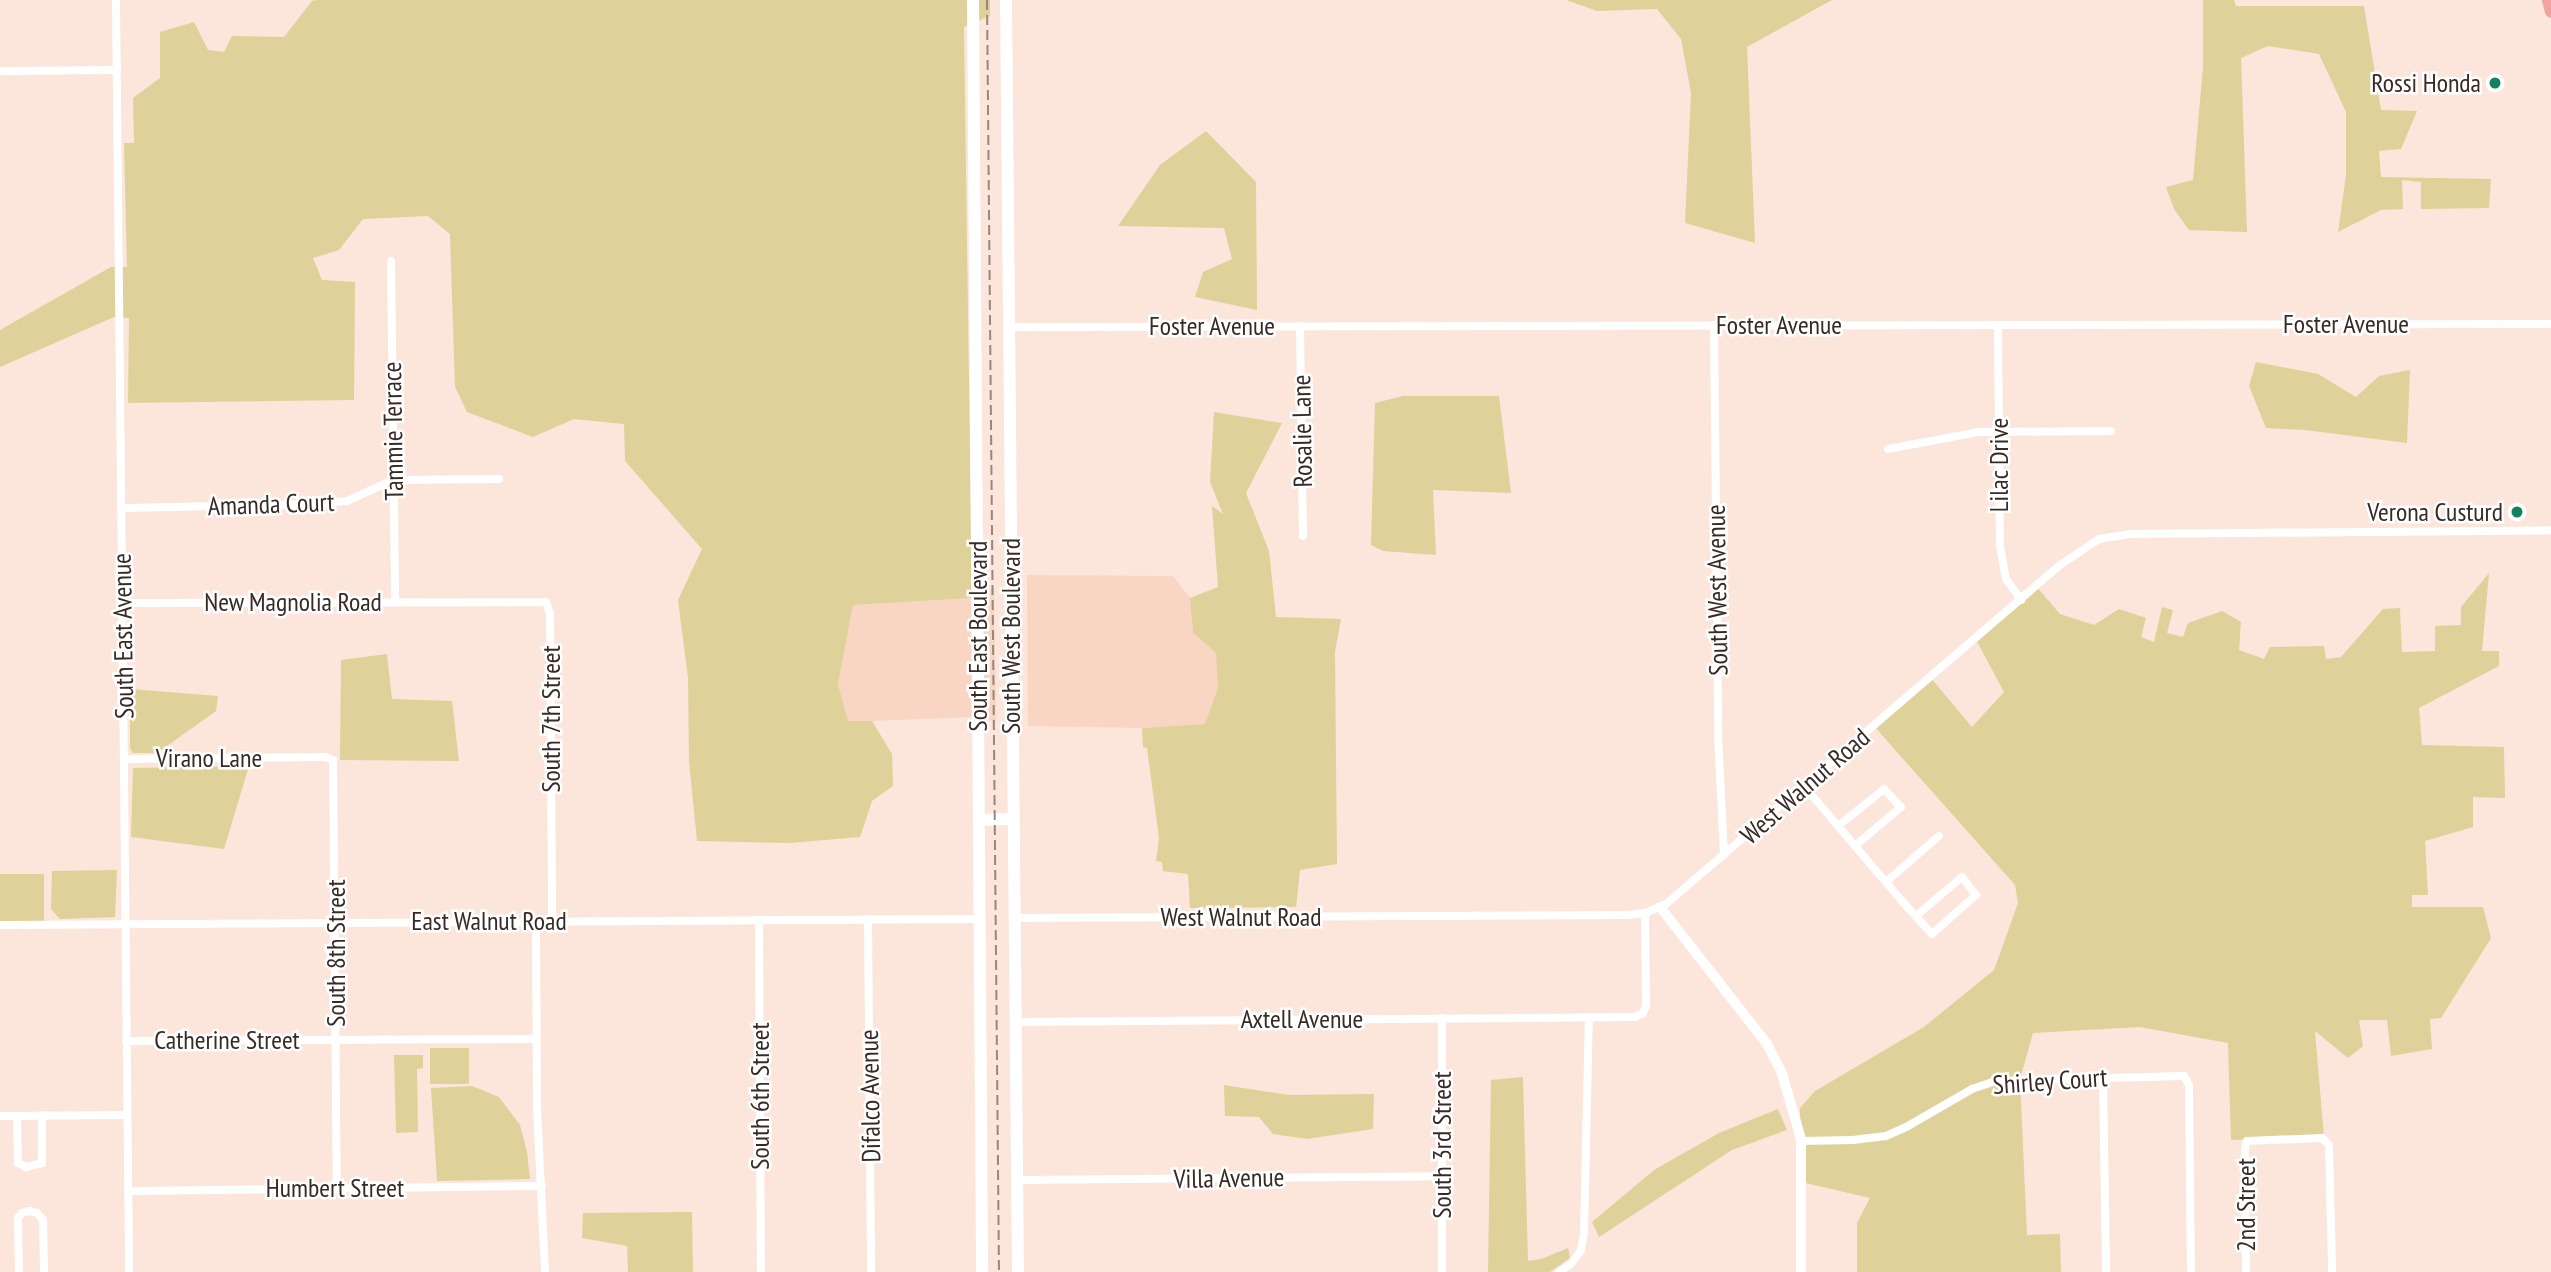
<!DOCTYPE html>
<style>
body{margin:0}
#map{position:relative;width:2551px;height:1272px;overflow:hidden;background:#fce5da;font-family:"PT Sans Narrow",sans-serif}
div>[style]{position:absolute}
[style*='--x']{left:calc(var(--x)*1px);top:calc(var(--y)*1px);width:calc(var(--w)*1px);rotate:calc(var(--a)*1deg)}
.built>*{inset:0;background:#f9d6c4}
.green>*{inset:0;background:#dfd19a;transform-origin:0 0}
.minor>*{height:8px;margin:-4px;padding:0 4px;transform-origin:4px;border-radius:4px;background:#fff}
.tertiary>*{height:10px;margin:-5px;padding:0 5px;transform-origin:5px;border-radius:5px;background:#fff}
.secondary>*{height:12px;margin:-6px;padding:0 6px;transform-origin:6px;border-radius:6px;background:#fff}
.primary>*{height:12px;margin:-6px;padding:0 6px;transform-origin:6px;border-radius:6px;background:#f2a39f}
.rail>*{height:2px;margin-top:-1px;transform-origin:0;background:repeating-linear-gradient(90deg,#98877f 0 10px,transparent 0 15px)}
.dots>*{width:19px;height:19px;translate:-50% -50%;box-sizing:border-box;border:4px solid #fff;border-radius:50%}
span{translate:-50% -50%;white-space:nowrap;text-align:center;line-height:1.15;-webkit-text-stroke:5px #fff;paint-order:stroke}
.poi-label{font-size:26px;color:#362b26}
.right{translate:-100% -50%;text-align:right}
.street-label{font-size:26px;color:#362b26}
</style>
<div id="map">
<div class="built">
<i style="clip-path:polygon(1027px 575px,1173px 576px,1190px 598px,1193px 633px,1216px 653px,1222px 723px,1142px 728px,1028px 726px)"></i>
<i style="clip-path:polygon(994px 587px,996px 721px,973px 717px,848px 722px,838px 684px,853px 605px,972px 598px)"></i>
</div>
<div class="green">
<i style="clip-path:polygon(317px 0,990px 0,990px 16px,964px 27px,972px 598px,853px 605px,838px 684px,848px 721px,872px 721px,892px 754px,893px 786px,872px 801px,860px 837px,790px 843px,697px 841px,689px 761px,688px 678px,678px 600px,702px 549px,625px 461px,624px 424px,574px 419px,533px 437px,467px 412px,455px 387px,450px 234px,428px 216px,363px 219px,339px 250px,313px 258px,322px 280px,355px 282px,354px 400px,128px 403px,129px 318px,114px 317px,0 367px,0 330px,111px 267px,127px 267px,124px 143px,134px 143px,133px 98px,160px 78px,160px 32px,194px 22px,208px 50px,224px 52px,232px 36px,284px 37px,312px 1px)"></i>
<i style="clip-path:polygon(1566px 0,1832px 0,1747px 47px,1755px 243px,1685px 223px,1691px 93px,1681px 39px,1657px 9px,1597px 11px)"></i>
<i style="clip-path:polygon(2203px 0,2234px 0,2236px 6px,2364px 6px,2381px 110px,2417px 111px,2401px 149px,2379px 151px,2381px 177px,2491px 179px,2489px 208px,2421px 209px,2421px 182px,2402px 180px,2403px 209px,2381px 210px,2338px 232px,2346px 175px,2346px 112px,2319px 54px,2268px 46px,2241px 58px,2247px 232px,2189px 230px,2174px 209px,2166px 187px,2193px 180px,2203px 67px)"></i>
<i style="clip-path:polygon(1206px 131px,1256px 182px,1257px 310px,1195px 297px,1203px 272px,1232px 259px,1224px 228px,1118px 226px,1160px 165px)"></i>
<i style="clip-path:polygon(2256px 362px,2318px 374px,2356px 397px,2379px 376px,2410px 370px,2407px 443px,2305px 430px,2266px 428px,2249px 386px)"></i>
<i style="clip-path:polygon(1403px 396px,1499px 396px,1511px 493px,1433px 490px,1436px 555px,1383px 551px,1371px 545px,1375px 403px)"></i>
<i style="clip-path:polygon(1214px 412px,1282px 423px,1246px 493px,1269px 551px,1276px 617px,1341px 619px,1335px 652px,1337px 864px,1300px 870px,1296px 907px,1190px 908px,1188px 874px,1163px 871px,1162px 862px,1156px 861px,1159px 838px,1147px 748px,1143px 747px,1142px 728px,1205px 724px,1218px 688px,1216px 653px,1193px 633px,1190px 598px,1218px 587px,1212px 506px,1223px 514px,1210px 482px)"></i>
<i style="clip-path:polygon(2489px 573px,2482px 651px,2499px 651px,2499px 666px,2419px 708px,2422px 745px,2504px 747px,2505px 798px,2473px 797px,2473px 827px,2425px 841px,2428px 895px,2412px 895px,2412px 907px,2483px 907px,2491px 938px,2441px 1018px,2430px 1019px,2432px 1049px,2391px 1056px,2387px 1020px,2359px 1020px,2363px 1046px,2348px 1058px,2315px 1031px,2324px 1137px,2231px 1140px,2228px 1043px,2140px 1027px,2033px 1033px,2020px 1079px,2027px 1235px,2060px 1234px,2061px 1272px,1857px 1272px,1857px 1223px,1870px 1198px,1801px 1182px,1800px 1108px,1815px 1091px,1924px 1027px,1994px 970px,2018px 903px,2015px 885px,1873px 725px,1930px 677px,1972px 727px,2004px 692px,1975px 638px,2036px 586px,2060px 614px,2094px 625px,2119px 609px,2146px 618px,2141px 637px,2154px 642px,2162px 607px,2173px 610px,2167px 633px,2183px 637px,2188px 623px,2222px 611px,2241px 622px,2239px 650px,2264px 659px,2270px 647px,2324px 646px,2326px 659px,2341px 657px,2383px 609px,2400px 608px,2402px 652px,2435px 651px,2435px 626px,2461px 625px,2461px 607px)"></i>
<i style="clip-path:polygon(387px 654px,392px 699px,452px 701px,459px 761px,340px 760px,341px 660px)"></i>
<i style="clip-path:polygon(130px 689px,218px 696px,216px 711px,157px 753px,133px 753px,130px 748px)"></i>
<i style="clip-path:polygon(249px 766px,224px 849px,131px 837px,133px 768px)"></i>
<i style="clip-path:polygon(117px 870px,115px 917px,60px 919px,51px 909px,52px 871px)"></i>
<i style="left:0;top:874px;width:44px;height:47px"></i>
<i style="left:430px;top:1048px;width:39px;height:36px"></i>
<i style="clip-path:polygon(394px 1055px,423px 1055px,423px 1068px,417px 1069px,418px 1132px,396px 1133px)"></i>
<i style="clip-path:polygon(1523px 1077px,1528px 1261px,1541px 1259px,1568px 1248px,1570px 1258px,1550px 1272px,1488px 1272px,1491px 1080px)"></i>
<i style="clip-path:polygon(1224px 1085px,1289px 1095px,1374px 1094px,1373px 1129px,1307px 1139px,1273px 1134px,1259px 1117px,1225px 1116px)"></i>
<i style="clip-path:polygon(472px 1086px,499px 1097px,520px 1125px,527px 1152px,530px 1179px,437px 1181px,431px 1088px)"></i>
<i style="clip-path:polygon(1778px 1109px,1787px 1130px,1732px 1150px,1599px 1237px,1592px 1222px,1654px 1170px,1719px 1133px)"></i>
<i style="clip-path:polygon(692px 1212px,693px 1272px,628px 1272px,627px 1246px,582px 1238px,583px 1213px)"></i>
</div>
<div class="minor">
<i style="--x:116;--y:0;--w:1272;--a:89.41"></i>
<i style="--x:0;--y:71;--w:117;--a:-0.5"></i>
<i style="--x:391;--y:261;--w:340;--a:89.3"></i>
<i style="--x:1714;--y:325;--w:411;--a:89.4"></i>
<i style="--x:1718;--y:736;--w:119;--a:87.1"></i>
<i style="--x:1998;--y:325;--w:221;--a:89.5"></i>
<i style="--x:2000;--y:546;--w:34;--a:80"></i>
<i style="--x:2006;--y:579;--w:26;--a:54"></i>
<i style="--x:1300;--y:326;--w:210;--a:89.2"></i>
<i style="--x:1008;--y:327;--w:1543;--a:-0.11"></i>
<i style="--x:1888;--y:449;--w:93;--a:-10.6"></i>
<i style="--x:1979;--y:432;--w:132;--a:-0.4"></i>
<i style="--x:122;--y:508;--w:195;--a:-1.2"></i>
<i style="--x:317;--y:504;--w:30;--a:-6"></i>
<i style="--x:347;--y:501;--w:51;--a:-24.5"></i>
<i style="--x:393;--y:480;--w:106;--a:-0.5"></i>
<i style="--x:122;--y:603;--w:424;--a:-0.1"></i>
<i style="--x:546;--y:602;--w:13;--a:72"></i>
<i style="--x:550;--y:614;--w:307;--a:89.6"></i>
<i style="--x:124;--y:759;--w:201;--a:-0.6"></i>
<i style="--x:325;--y:757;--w:9;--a:21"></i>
<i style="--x:333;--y:760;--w:428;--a:89.5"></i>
<i style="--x:1804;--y:786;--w:150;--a:49.6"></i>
<i style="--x:1901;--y:900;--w:46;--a:47.6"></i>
<i style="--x:1932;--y:934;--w:59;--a:-41.6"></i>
<i style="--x:1976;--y:895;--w:23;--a:-128"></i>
<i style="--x:1962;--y:877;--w:60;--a:139.7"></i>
<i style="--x:1838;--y:826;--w:59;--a:-38.8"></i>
<i style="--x:1884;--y:789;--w:25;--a:47"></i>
<i style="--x:1901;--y:807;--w:60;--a:139.7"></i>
<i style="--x:1886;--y:882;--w:70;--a:-41"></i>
<i style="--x:1013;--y:918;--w:615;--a:-0.28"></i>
<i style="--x:1628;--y:915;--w:17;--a:-7"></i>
<i style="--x:1645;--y:913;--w:23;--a:-23"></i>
<i style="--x:1666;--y:904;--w:520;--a:-40.71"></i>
<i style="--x:2060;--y:565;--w:47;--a:-33.7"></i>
<i style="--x:2099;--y:539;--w:31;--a:-9"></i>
<i style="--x:2130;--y:534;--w:421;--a:-0.5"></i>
<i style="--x:868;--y:919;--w:353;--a:89.5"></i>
<i style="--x:759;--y:920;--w:352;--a:89.7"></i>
<i style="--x:536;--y:921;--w:187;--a:89.7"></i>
<i style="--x:537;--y:1108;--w:164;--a:87.2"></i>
<i style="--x:0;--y:925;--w:978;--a:-0.35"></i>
<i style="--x:1015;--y:1022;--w:620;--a:-0.46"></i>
<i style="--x:1635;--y:1017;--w:9;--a:-27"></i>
<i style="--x:1643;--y:1013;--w:8;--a:-67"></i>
<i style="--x:1646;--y:1006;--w:93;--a:-90.6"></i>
<i style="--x:126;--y:1041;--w:411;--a:-0.3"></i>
<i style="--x:2103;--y:1077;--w:195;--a:89.1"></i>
<i style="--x:0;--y:1116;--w:127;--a:-0.5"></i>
<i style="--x:17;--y:1116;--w:47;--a:88.8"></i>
<i style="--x:18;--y:1163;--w:9;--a:27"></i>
<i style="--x:26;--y:1167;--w:16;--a:-14"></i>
<i style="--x:42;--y:1163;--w:48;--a:-90"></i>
<i style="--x:1801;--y:1141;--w:52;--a:-1.1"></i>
<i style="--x:1853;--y:1140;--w:33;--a:-7"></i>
<i style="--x:1886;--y:1136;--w:24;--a:-24"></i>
<i style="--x:1908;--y:1126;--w:74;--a:-30"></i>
<i style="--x:1972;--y:1089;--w:24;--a:-19"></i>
<i style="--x:1995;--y:1081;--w:189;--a:-1.5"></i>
<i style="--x:2184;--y:1076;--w:10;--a:61"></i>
<i style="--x:2189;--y:1085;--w:187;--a:89.4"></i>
<i style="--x:1017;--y:1180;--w:425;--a:-0.5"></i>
<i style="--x:128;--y:1191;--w:414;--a:-0.7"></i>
<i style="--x:19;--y:1272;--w:54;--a:-91.1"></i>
<i style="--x:18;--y:1218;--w:6;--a:-51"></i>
<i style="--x:22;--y:1213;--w:7;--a:-16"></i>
<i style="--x:29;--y:1211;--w:8;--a:14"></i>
<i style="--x:37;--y:1213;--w:9;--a:49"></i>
<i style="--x:43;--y:1220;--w:52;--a:88.9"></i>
<i style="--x:1442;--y:1272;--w:254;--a:-90"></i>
<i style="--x:1559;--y:1272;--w:14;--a:-34"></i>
<i style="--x:1571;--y:1264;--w:17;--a:-54"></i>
<i style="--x:1581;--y:1250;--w:17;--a:-80"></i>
<i style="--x:1584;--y:1233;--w:215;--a:-88.7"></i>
<i style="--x:2246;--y:1272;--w:123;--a:-90.5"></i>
<i style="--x:2245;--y:1149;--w:8;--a:-76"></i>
<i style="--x:2247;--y:1141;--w:75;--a:-2.3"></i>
<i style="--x:2322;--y:1138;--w:10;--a:45"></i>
<i style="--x:2329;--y:1145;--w:127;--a:88.6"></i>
</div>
<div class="tertiary">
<i style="--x:1660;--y:907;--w:174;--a:52"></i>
<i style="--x:1767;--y:1044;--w:34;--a:63"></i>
<i style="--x:1782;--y:1074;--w:68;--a:73.7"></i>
<i style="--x:1801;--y:1139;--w:133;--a:90"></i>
</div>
<div class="secondary">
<i style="--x:973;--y:0;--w:1272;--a:89.59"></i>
<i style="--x:1006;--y:0;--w:1272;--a:89.46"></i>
<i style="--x:979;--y:820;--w:33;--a:-2"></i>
</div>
<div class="primary">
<i style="--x:2548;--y:0;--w:12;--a:76"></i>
</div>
<div class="rail">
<i style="--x:987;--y:0;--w:1272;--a:89.46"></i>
</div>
<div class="dots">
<i style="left:2495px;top:83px;background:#16815d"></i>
<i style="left:2517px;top:512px;background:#16815d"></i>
</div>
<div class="poi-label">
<span class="right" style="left:2481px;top:83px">Rossi Honda</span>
<span class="right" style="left:2503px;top:512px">Verona Custurd</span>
</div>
<div class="street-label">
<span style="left:2346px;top:324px">Foster Avenue</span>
<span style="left:1779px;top:325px">Foster Avenue</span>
<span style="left:1212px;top:326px">Foster Avenue</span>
<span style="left:393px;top:431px;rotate:-91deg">Tammie Terrace</span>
<span style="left:1302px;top:431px;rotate:-91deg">Rosalie Lane</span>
<span style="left:1999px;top:465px;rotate:-90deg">Lilac Drive</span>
<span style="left:271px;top:504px;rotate:-2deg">Amanda Court</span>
<span style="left:1717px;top:590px;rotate:-91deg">South West Avenue</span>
<span style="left:293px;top:602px">New Magnolia Road</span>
<span style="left:123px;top:636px;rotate:-91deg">South East Avenue</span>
<span style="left:978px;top:636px;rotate:-90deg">South East Boulevard</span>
<span style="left:1011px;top:636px;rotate:-90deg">South West Boulevard</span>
<span style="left:551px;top:719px;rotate:-90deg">South 7th Street</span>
<span style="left:209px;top:758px">Virano Lane</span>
<span style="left:1805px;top:786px;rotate:-41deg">West Walnut Road</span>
<span style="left:1241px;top:917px">West Walnut Road</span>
<span style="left:489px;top:921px">East Walnut Road</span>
<span style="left:336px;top:953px;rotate:-90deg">South 8th Street</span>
<span style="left:1302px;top:1019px">Axtell Avenue</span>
<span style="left:227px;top:1040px">Catherine Street</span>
<span style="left:2050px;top:1081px;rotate:-4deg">Shirley Court</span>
<span style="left:760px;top:1096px;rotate:-90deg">South 6th Street</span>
<span style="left:870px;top:1096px;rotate:-91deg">Difalco Avenue</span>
<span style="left:1442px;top:1145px;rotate:-90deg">South 3rd Street</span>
<span style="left:1229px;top:1178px;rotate:-1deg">Villa Avenue</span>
<span style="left:335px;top:1188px">Humbert Street</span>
<span style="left:2246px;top:1205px;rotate:-90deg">2nd Street</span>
</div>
</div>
